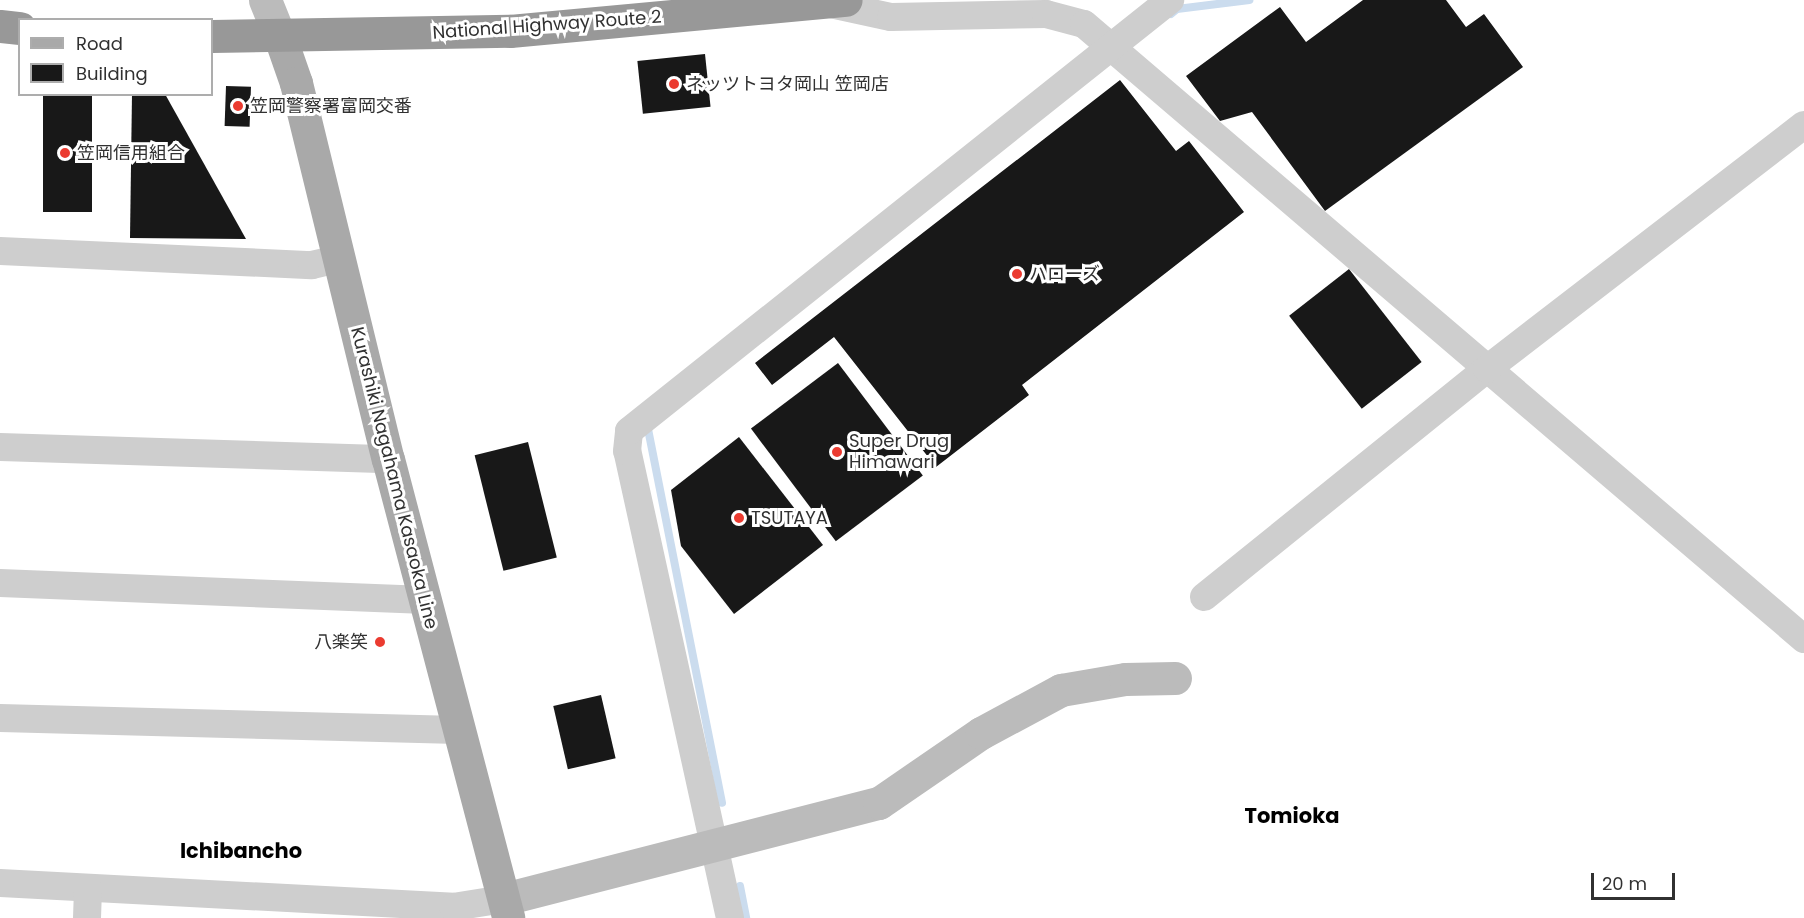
<!DOCTYPE html>
<meta charset="utf-8">
<style>
body{margin:0}
#map{position:relative;width:1804px;height:918px;overflow:hidden;background:#fff;font-family:Poppins,"Noto Sans JP",sans-serif}
div>[style]{position:absolute}
[style*='--x']{left:calc(var(--x)*1px);top:calc(var(--y)*1px);width:calc(var(--w)*1px);rotate:calc(var(--a)*1deg)}
.stream>*{height:8px;margin:-4px;padding:0 4px;transform-origin:4px;border-radius:4px;background:#cbdcee}
.building>*{inset:0;background:#181818;transform-origin:0 0}
.street>*{height:28px;margin:-14px;padding:0 14px;transform-origin:14px;border-radius:14px;background:#cecece}
.secondary>*{height:33px;margin:-16.5px;padding:0 16.5px;transform-origin:16.5px;border-radius:16.5px;background:#bbb}
.primary>*{height:33px;margin:-16.5px;padding:0 16.5px;transform-origin:16.5px;border-radius:16.5px;background:#a9a9a9}
.highway>*{height:33px;margin:-16.5px;padding:0 16.5px;transform-origin:16.5px;border-radius:16.5px;background:#989898}
.dots>*{width:16px;height:16px;translate:-50% -50%;box-sizing:border-box;border:3px solid #fff;border-radius:50%}
span{translate:-50% -50%;white-space:nowrap;text-align:center;line-height:1.15;-webkit-text-stroke:6px #fff;paint-order:stroke}
.street-label{font-size:18px;color:#313131}
.poi-label{font-size:18px;color:#313131}
.left{translate:0 -50%;text-align:left}
.right{translate:-100% -50%;text-align:right}
.quarter-label{font-size:21px;color:#000;font-weight:700}
.legend{position:absolute;left:18px;top:18px;width:195px;height:78px;box-sizing:border-box;background:#fff;border:2px solid #adadad;margin:0;padding:8px 10px;list-style:none;font-size:18px;color:#313131}
.legend li{display:flex;align-items:center;gap:12px;height:30px}
.legend b{width:30px;border:2px solid #adadad}
.scale{position:absolute;left:1591px;top:873px;width:84px;height:27px;box-sizing:border-box;border:3px solid #313131;border-top:0;padding-left:8px;font-size:18px;line-height:21px;white-space:nowrap;color:#313131;-webkit-text-stroke:4px #fff;paint-order:stroke}
</style>
<div id="map">
<div class="stream">
<i style="--x:1171;--y:14;--w:8;--a:-40"></i>
<i style="--x:1177;--y:9;--w:73;--a:-7.1"></i>
<i style="--x:648;--y:429;--w:381;--a:78.8"></i>
<i style="--x:740;--y:886;--w:33;--a:79"></i>
</div>
<div class="building">
<i style="clip-path:polygon(1363px 0,1446px 0,1466px 27px,1484px 14px,1523px 67px,1325px 211px,1252px 112px,1220px 121px,1186px 76px,1280px 7px,1306px 42px)"></i>
<i style="left:705px;top:54px;width:53px;height:68px;rotate:84deg"></i>
<i style="clip-path:polygon(1120px 80px,1176px 151px,1189px 141px,1244px 212px,1022px 385px,1029px 395px,936px 467px,834px 337px,772px 385px,755px 363px)"></i>
<i style="left:226px;top:86px;width:25px;height:40px;rotate:2deg"></i>
<i style="left:43px;top:94px;width:49px;height:118px"></i>
<i style="clip-path:polygon(132px 94px,165px 94px,246px 239px,130px 238px)"></i>
<i style="left:1349px;top:269px;width:118px;height:76px;rotate:52deg"></i>
<i style="left:838px;top:363px;width:141px;height:109px;rotate:53deg"></i>
<i style="clip-path:polygon(739px 437px,823px 545px,734px 614px,681px 546px,671px 490px)"></i>
<i style="left:528px;top:442px;width:119px;height:55px;rotate:76deg"></i>
<i style="left:601px;top:695px;width:65px;height:49px;rotate:77deg"></i>
</div>
<div class="street">
<i style="--x:826;--y:3;--w:66;--a:12.2"></i>
<i style="--x:891;--y:17;--w:155;--a:-1.1"></i>
<i style="--x:1046;--y:14;--w:39;--a:15"></i>
<i style="--x:1084;--y:24;--w:947;--a:40.5"></i>
<i style="--x:0;--y:251;--w:312;--a:2.6"></i>
<i style="--x:312;--y:265;--w:27;--a:-13"></i>
<i style="--x:0;--y:447;--w:388;--a:1.8"></i>
<i style="--x:0;--y:583;--w:426;--a:2.3"></i>
<i style="--x:1204;--y:597;--w:363;--a:-38.9"></i>
<i style="--x:1487;--y:369;--w:400;--a:-37.6"></i>
<i style="--x:0;--y:718;--w:458;--a:1.5"></i>
<i style="--x:0;--y:883;--w:454;--a:3"></i>
<i style="--x:453;--y:907;--w:52;--a:-8.9"></i>
<i style="--x:87;--y:918;--w:29;--a:-88"></i>
<i style="--x:730;--y:918;--w:478;--a:-102.4"></i>
<i style="--x:627;--y:451;--w:20;--a:-84"></i>
<i style="--x:629;--y:431;--w:692;--a:-38.54"></i>
</div>
<div class="secondary">
<i style="--x:265;--y:0;--w:40;--a:68"></i>
<i style="--x:504;--y:899;--w:387;--a:-14.4"></i>
<i style="--x:879;--y:803;--w:124;--a:-34.5"></i>
<i style="--x:981;--y:733;--w:91;--a:-28.3"></i>
<i style="--x:1061;--y:690;--w:65;--a:-9.8"></i>
<i style="--x:1125;--y:679;--w:50;--a:-1.1"></i>
</div>
<div class="primary">
<i style="--x:280;--y:37;--w:49;--a:70.8"></i>
<i style="--x:296;--y:83;--w:387;--a:76.3"></i>
<i style="--x:388;--y:459;--w:474;--a:75.3"></i>
</div>
<div class="highway">
<i style="--x:0;--y:26;--w:20;--a:6"></i>
<i style="--x:212;--y:36;--w:298;--a:-1"></i>
<i style="--x:510;--y:31;--w:337;--a:-5.3"></i>
</div>
<div class="dots">
<i style="left:674px;top:84px;background:#eb3b30"></i>
<i style="left:238px;top:106px;background:#eb3b30"></i>
<i style="left:65px;top:153px;background:#eb3b30"></i>
<i style="left:1017px;top:274px;background:#eb3b30"></i>
<i style="left:837px;top:452px;background:#eb3b30"></i>
<i style="left:739px;top:518px;background:#eb3b30"></i>
<i style="left:380px;top:642px;background:#eb3b30"></i>
</div>
<div class="street-label">
<span style="left:547px;top:25px;rotate:-4deg">National Highway Route 2</span>
<span style="left:394px;top:478px;rotate:76deg">Kurashiki Nagahama Kasaoka Line</span>
</div>
<div class="poi-label">
<span class="left" style="left:686px;top:84px">ネッツトヨタ岡山 笠岡店</span>
<span class="left" style="left:250px;top:106px">笠岡警察署富岡交番</span>
<span class="left" style="left:77px;top:153px">笠岡信用組合</span>
<span class="left" style="left:1029px;top:274px">ハローズ</span>
<span class="left" style="left:849px;top:452px">Super Drug<br>Himawari</span>
<span class="left" style="left:751px;top:518px">TSUTAYA</span>
<span class="right" style="left:368px;top:642px">八楽笑</span>
</div>
<div class="quarter-label">
<span style="left:1292px;top:816px">Tomioka</span>
<span style="left:241px;top:851px">Ichibancho</span>
</div>
<ul class="legend">
<li><b style="height:8px;background:#a9a9a9"></b>Road</li>
<li><b style="height:16px;background:#181818"></b>Building</li>
</ul>
<div class="scale">20 m</div>
</div>
